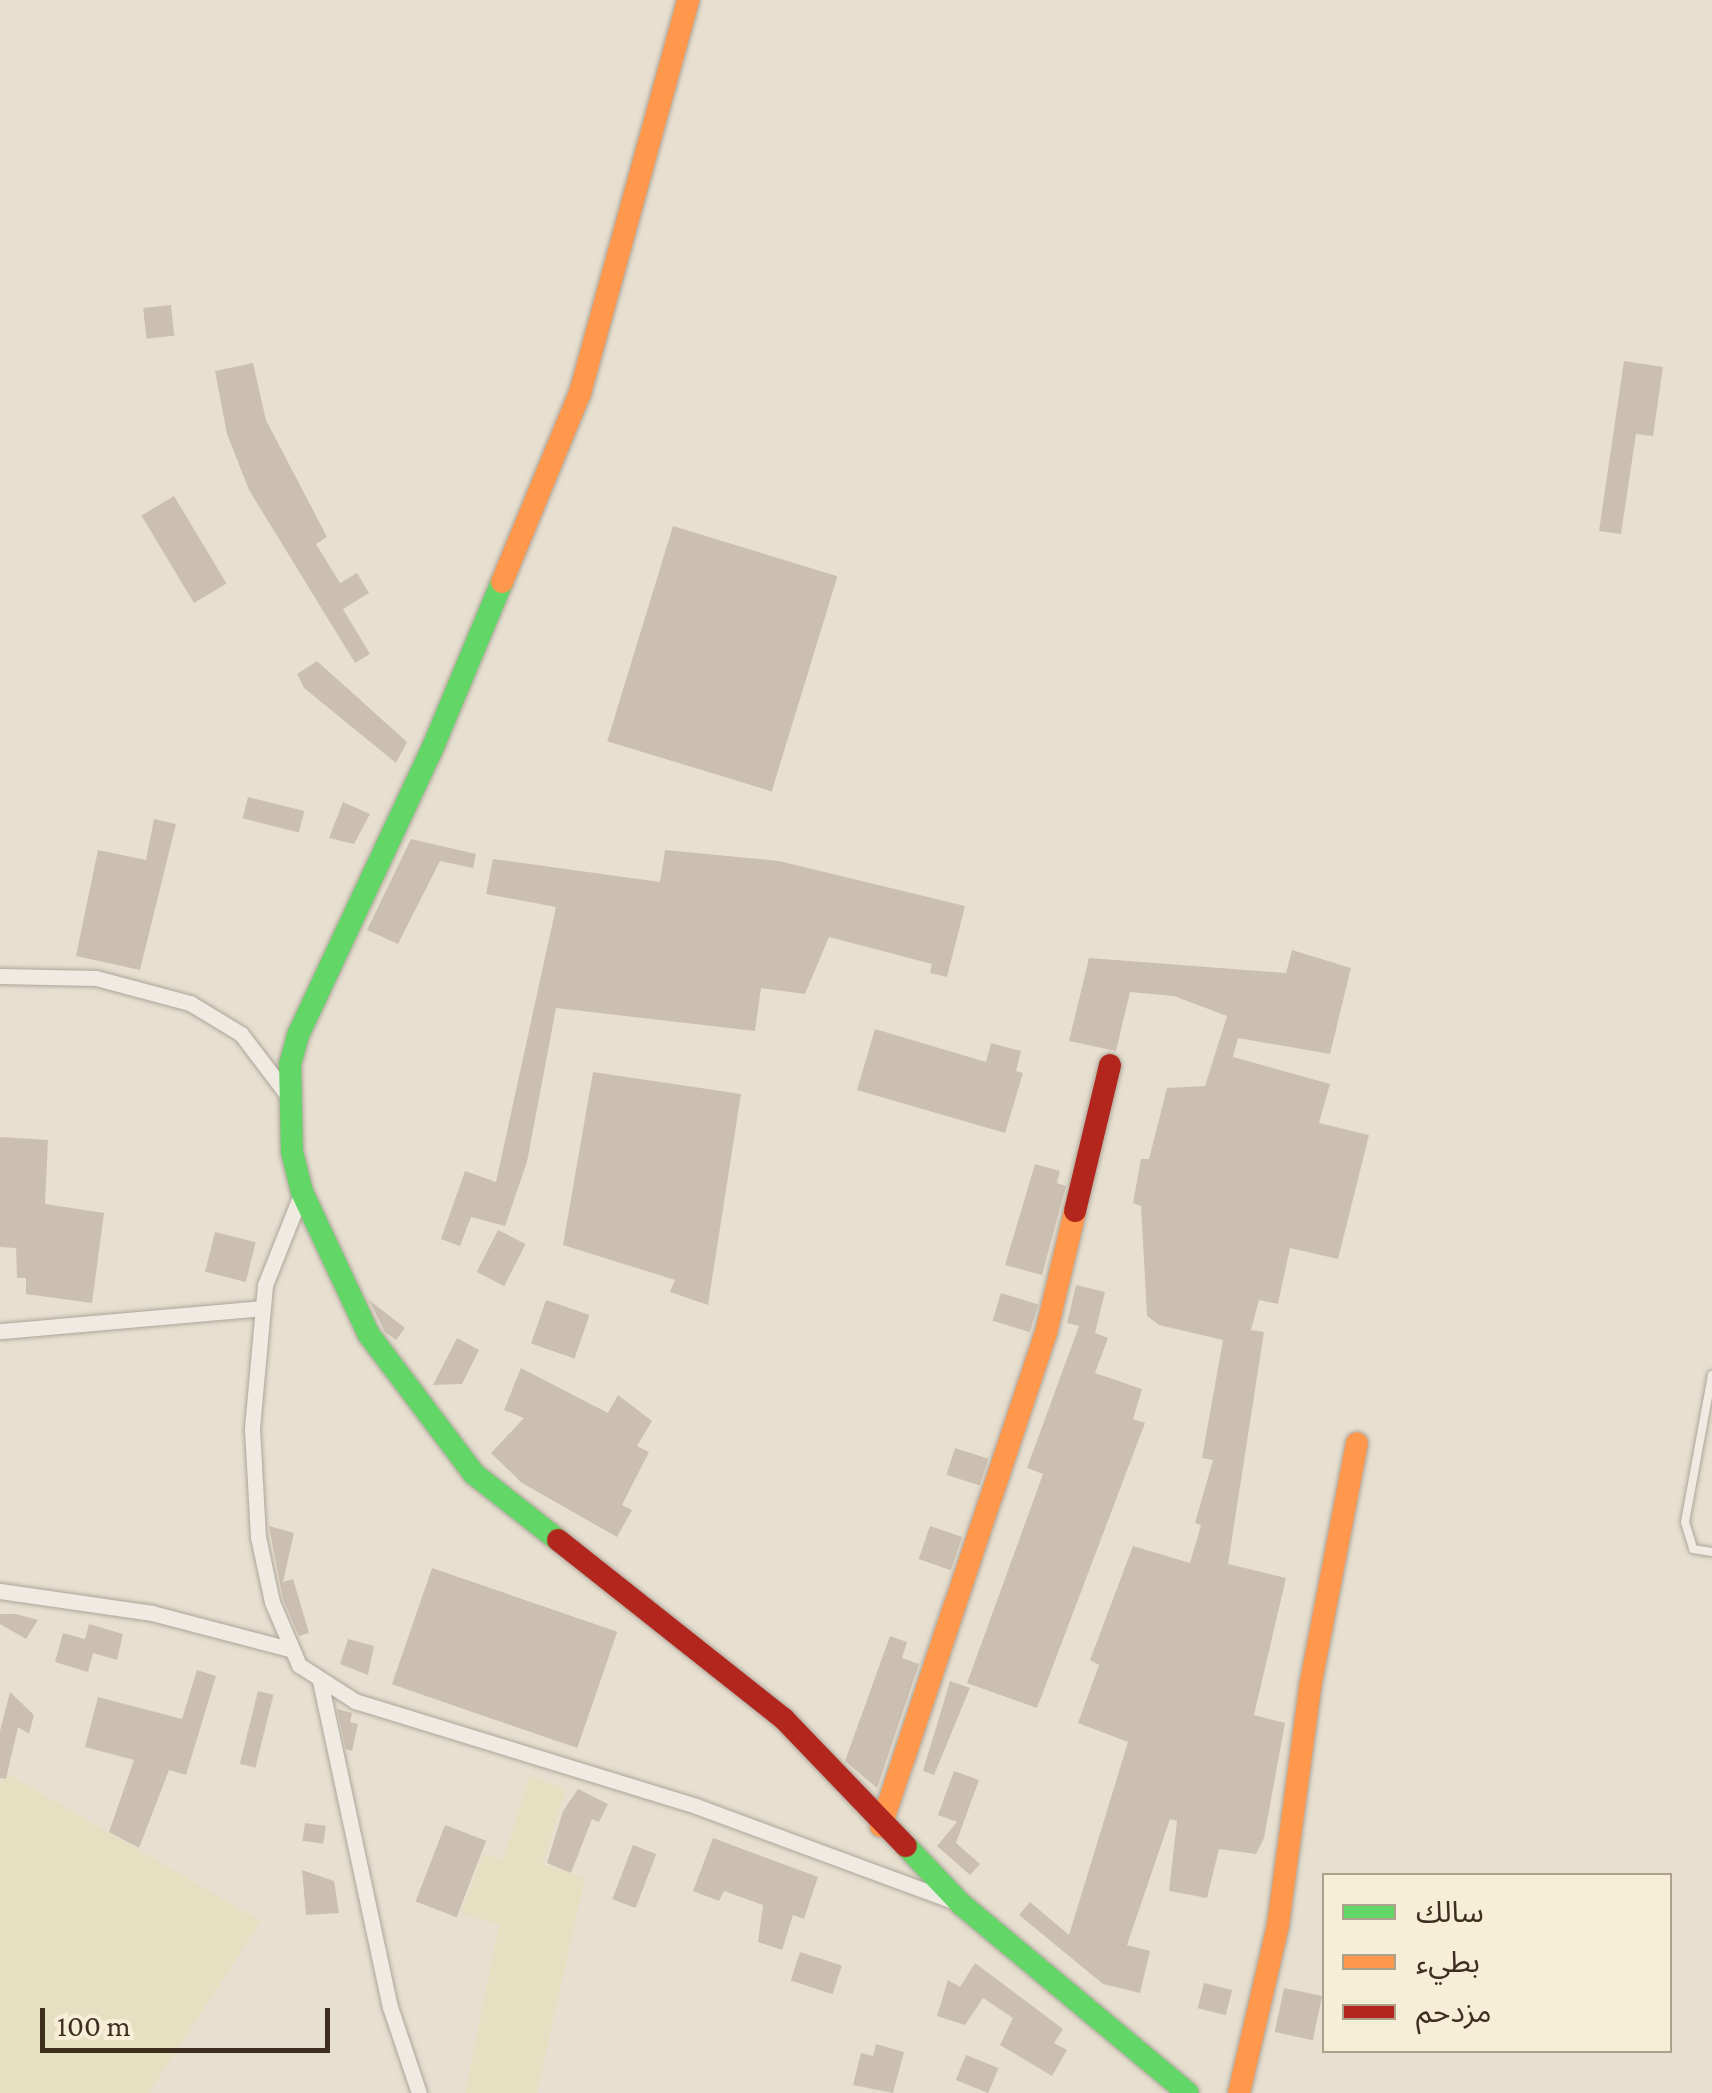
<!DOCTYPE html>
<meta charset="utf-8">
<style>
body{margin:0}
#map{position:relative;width:1712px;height:2093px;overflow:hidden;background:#e7e0d1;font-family:"Crimson Pro","Noto Sans Arabic",serif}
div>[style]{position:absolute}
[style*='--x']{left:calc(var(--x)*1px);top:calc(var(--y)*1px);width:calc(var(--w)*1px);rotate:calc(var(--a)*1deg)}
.farmland>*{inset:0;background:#e6dfc2}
.building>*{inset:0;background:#cbbfb2;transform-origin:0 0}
.roads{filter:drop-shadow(0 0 2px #ada599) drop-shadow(0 0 2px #ada599)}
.lane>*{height:8px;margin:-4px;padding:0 4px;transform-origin:4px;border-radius:4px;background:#efebe3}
.street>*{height:15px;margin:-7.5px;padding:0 7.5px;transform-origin:7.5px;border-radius:7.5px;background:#efebe3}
.fast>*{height:22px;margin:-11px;padding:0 11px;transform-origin:11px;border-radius:11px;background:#63d668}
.slow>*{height:22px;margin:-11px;padding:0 11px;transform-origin:11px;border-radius:11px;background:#ff974d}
.jam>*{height:22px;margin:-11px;padding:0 11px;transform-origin:11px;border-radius:11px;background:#b3261e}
span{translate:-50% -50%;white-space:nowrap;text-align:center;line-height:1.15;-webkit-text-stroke:8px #f7eed8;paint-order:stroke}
.legend{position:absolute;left:1322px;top:1873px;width:350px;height:180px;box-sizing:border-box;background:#f7eed8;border:2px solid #ada18e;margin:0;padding:12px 18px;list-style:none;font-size:30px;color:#3d2e20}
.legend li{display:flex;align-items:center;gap:20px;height:50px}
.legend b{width:50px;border:2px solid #ada18e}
.scale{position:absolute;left:40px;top:2008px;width:290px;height:45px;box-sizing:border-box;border:5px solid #3d2e20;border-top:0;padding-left:12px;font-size:30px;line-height:35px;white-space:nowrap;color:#3d2e20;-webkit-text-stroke:8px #f7eed8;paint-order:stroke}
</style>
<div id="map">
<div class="farmland">
<i style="clip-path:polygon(8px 1774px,261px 1921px,149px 2093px,0 2093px,0 1784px)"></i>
<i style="clip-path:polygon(530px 1776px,566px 1789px,543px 1864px,585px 1878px,537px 2093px,465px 2093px,499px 1925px,461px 1913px,483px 1854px,503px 1860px)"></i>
</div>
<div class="building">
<i style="left:171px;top:305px;width:31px;height:28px;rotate:84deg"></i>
<i style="clip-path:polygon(1624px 361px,1663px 367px,1653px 436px,1636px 434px,1621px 534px,1599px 531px)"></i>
<i style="clip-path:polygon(253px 363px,266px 420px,327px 537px,316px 544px,340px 583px,357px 573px,369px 593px,343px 609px,370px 654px,355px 663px,249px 490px,227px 434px,215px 371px)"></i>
<i style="left:174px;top:496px;width:102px;height:38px;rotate:59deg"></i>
<i style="left:673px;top:526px;width:172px;height:225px;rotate:17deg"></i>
<i style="clip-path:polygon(317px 661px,407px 742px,396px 763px,304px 688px,297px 674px)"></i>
<i style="left:248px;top:797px;width:58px;height:22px;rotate:14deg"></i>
<i style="clip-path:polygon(343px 802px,370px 814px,354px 844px,329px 838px)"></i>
<i style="clip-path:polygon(154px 819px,176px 824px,140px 970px,76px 956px,98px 850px,146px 860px)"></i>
<i style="clip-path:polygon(411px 839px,476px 854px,473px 868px,440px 861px,398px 944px,367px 930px)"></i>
<i style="clip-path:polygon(665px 850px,779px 861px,965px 906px,947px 977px,930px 973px,932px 964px,829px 937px,805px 994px,761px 988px,755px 1031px,556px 1008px,527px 1162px,505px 1226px,471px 1217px,460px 1246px,441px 1239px,465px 1171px,496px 1182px,556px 907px,486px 894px,493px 859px,660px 882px)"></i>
<i style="clip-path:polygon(1292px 950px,1351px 968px,1330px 1054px,1238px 1038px,1233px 1057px,1330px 1084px,1319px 1123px,1369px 1135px,1338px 1259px,1290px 1248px,1278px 1304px,1259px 1300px,1251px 1330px,1264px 1332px,1228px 1564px,1286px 1578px,1254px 1715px,1285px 1723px,1264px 1838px,1256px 1854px,1219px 1849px,1207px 1898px,1169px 1891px,1177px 1821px,1170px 1819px,1127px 1945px,1150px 1951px,1140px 1993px,1103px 1984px,1019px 1915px,1030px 1902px,1069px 1935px,1128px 1742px,1078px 1723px,1099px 1665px,1090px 1660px,1133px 1546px,1190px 1563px,1201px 1525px,1195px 1523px,1213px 1460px,1202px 1458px,1223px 1340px,1159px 1325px,1147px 1316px,1141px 1206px,1133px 1203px,1141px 1159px,1149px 1159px,1167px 1088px,1205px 1086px,1227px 1016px,1174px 996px,1130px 992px,1116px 1051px,1069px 1041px,1089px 958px,1286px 973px)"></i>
<i style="clip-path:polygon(875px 1029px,986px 1062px,991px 1043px,1021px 1051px,1016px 1071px,1023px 1073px,1005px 1133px,857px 1090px)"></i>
<i style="clip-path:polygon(593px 1072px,741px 1094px,708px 1305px,670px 1292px,675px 1280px,563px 1245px)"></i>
<i style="clip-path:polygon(0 1137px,48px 1140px,45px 1204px,104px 1213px,92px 1303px,26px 1294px,26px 1278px,17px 1278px,16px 1248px,0 1247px)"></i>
<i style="clip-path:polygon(1035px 1164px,1060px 1171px,1057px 1183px,1066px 1186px,1042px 1275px,1005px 1265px)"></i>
<i style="left:498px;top:1230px;width:31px;height:47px;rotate:27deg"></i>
<i style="left:215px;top:1232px;width:42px;height:41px;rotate:14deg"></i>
<i style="clip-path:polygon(1076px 1285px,1105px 1292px,1095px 1333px,1108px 1338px,1095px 1373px,1142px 1389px,1133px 1419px,1145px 1423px,1037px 1708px,967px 1683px,1043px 1474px,1027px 1468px,1079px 1326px,1067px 1323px)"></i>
<i style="left:1001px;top:1293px;width:39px;height:29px;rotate:17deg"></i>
<i style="clip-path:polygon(369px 1300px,405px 1328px,396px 1340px,385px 1332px)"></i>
<i style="left:546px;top:1300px;width:46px;height:46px;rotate:19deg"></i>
<i style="clip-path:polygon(457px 1338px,479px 1350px,462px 1384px,433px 1385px)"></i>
<i style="clip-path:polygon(521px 1368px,608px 1413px,618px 1395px,652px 1421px,637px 1446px,649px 1452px,622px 1505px,632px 1510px,617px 1537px,522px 1483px,491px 1453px,524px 1418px,504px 1410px)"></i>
<i style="left:955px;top:1448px;width:35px;height:28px;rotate:18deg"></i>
<i style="clip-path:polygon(269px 1526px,294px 1533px,283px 1582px,293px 1579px,309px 1633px,299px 1636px,283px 1599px)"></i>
<i style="left:930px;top:1526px;width:34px;height:35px;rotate:19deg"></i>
<i style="left:432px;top:1568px;width:196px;height:123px;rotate:19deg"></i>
<i style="clip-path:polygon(0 1614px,16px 1614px,38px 1620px,26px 1639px,0 1624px)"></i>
<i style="clip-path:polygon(89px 1624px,123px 1634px,117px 1660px,93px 1653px,88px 1672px,55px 1662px,63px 1633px,85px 1639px)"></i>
<i style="clip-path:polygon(890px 1636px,907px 1642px,902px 1658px,919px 1664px,877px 1788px,845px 1761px)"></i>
<i style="clip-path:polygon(348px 1639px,374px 1646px,368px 1675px,340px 1664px)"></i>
<i style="clip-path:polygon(197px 1670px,216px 1676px,186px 1775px,169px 1770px,139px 1848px,109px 1832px,134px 1760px,85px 1747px,98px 1697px,182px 1719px)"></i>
<i style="clip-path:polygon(950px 1681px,970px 1688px,934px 1775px,923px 1771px)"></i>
<i style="left:258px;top:1691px;width:16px;height:75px;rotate:14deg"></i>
<i style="clip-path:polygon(10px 1692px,34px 1715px,29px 1734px,18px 1727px,6px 1779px,0 1778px,0 1731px)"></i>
<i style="clip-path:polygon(337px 1709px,352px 1713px,350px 1722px,358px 1724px,352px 1751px,346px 1749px)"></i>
<i style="clip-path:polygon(954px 1771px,979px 1780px,956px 1843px,980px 1864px,970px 1875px,937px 1846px,957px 1822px,938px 1815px)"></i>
<i style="clip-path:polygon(578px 1789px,608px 1804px,599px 1822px,592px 1819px,571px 1873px,547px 1863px,563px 1811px)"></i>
<i style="left:305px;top:1823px;width:21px;height:18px;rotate:8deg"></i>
<i style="left:445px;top:1825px;width:44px;height:82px;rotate:21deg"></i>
<i style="clip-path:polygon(713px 1838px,818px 1877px,804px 1919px,793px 1915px,782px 1950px,758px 1942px,763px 1905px,724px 1891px,719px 1901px,693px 1891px)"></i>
<i style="left:633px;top:1845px;width:25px;height:58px;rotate:21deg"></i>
<i style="clip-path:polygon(302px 1870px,334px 1881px,339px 1913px,306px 1915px)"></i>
<i style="left:800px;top:1952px;width:44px;height:30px;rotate:18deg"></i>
<i style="clip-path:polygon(975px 1963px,1063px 2029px,1054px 2043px,1067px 2050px,1052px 2076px,1000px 2045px,1013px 2018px,983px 1998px,965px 2025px,937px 2016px,948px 1980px,960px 1987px)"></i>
<i style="left:1204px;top:1983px;width:29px;height:26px;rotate:14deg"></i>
<i style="left:1284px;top:1988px;width:39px;height:45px;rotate:12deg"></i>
<i style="clip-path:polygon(876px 2044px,904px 2052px,893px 2093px,853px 2085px,861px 2053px,873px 2056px)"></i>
<i style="left:966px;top:2055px;width:35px;height:27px;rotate:22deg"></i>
</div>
<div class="roads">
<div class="lane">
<i style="--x:1712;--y:1375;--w:149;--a:100.4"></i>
<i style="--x:1685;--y:1522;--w:28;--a:73"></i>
<i style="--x:1693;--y:1549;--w:19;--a:9"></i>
</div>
<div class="street">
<i style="--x:0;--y:976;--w:96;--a:1.2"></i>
<i style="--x:96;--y:978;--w:97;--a:14.9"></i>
<i style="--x:190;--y:1003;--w:60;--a:31.3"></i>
<i style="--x:241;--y:1034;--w:79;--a:52.7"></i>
<i style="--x:302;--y:1192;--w:100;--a:111.7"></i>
<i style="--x:265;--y:1285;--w:145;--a:95.2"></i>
<i style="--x:252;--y:1429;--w:108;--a:86.8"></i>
<i style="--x:258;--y:1537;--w:66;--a:77.8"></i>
<i style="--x:272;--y:1602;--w:69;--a:66.8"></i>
<i style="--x:299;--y:1665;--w:67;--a:32.7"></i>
<i style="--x:355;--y:1701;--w:357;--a:17.1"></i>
<i style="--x:696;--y:1806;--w:274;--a:20.3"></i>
<i style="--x:1;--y:1331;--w:262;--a:-5"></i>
<i style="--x:0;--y:1591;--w:154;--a:8.2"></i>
<i style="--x:152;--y:1613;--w:142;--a:14.7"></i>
<i style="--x:320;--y:1681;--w:333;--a:77.9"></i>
<i style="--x:390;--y:2007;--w:91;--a:71.4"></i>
</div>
<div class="fast">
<i style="--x:502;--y:582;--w:179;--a:112.7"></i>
<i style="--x:433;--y:747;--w:318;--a:115.1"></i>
<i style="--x:298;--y:1035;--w:30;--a:105"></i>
<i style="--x:290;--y:1064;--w:88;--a:88.7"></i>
<i style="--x:292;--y:1152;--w:41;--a:76"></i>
<i style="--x:302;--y:1192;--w:158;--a:64.9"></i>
<i style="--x:369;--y:1335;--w:174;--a:52.9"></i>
<i style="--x:474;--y:1474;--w:107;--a:38.2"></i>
<i style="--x:906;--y:1846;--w:80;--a:46.5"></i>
<i style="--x:961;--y:1904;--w:295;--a:39.8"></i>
</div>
<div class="slow">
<i style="--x:502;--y:582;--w:204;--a:-67.6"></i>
<i style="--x:580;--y:393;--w:408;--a:-74.6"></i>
<i style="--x:881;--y:1826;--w:520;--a:-71.5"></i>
<i style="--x:1046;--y:1333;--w:125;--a:-76.6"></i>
<i style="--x:1239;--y:2093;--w:172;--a:-76.9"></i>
<i style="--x:1278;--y:1925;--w:240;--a:-82.3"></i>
<i style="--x:1310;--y:1687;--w:248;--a:-79.1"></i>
</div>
<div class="jam">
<i style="--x:1075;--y:1211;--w:150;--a:-76.5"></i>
<i style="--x:558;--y:1540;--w:288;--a:38.4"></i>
<i style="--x:784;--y:1719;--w:176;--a:46.2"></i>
</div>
</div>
<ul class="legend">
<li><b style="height:12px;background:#63d668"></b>سالك</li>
<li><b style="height:12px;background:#ff974d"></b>بطيء</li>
<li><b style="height:12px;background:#b3261e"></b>مزدحم</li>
</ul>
<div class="scale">100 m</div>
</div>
